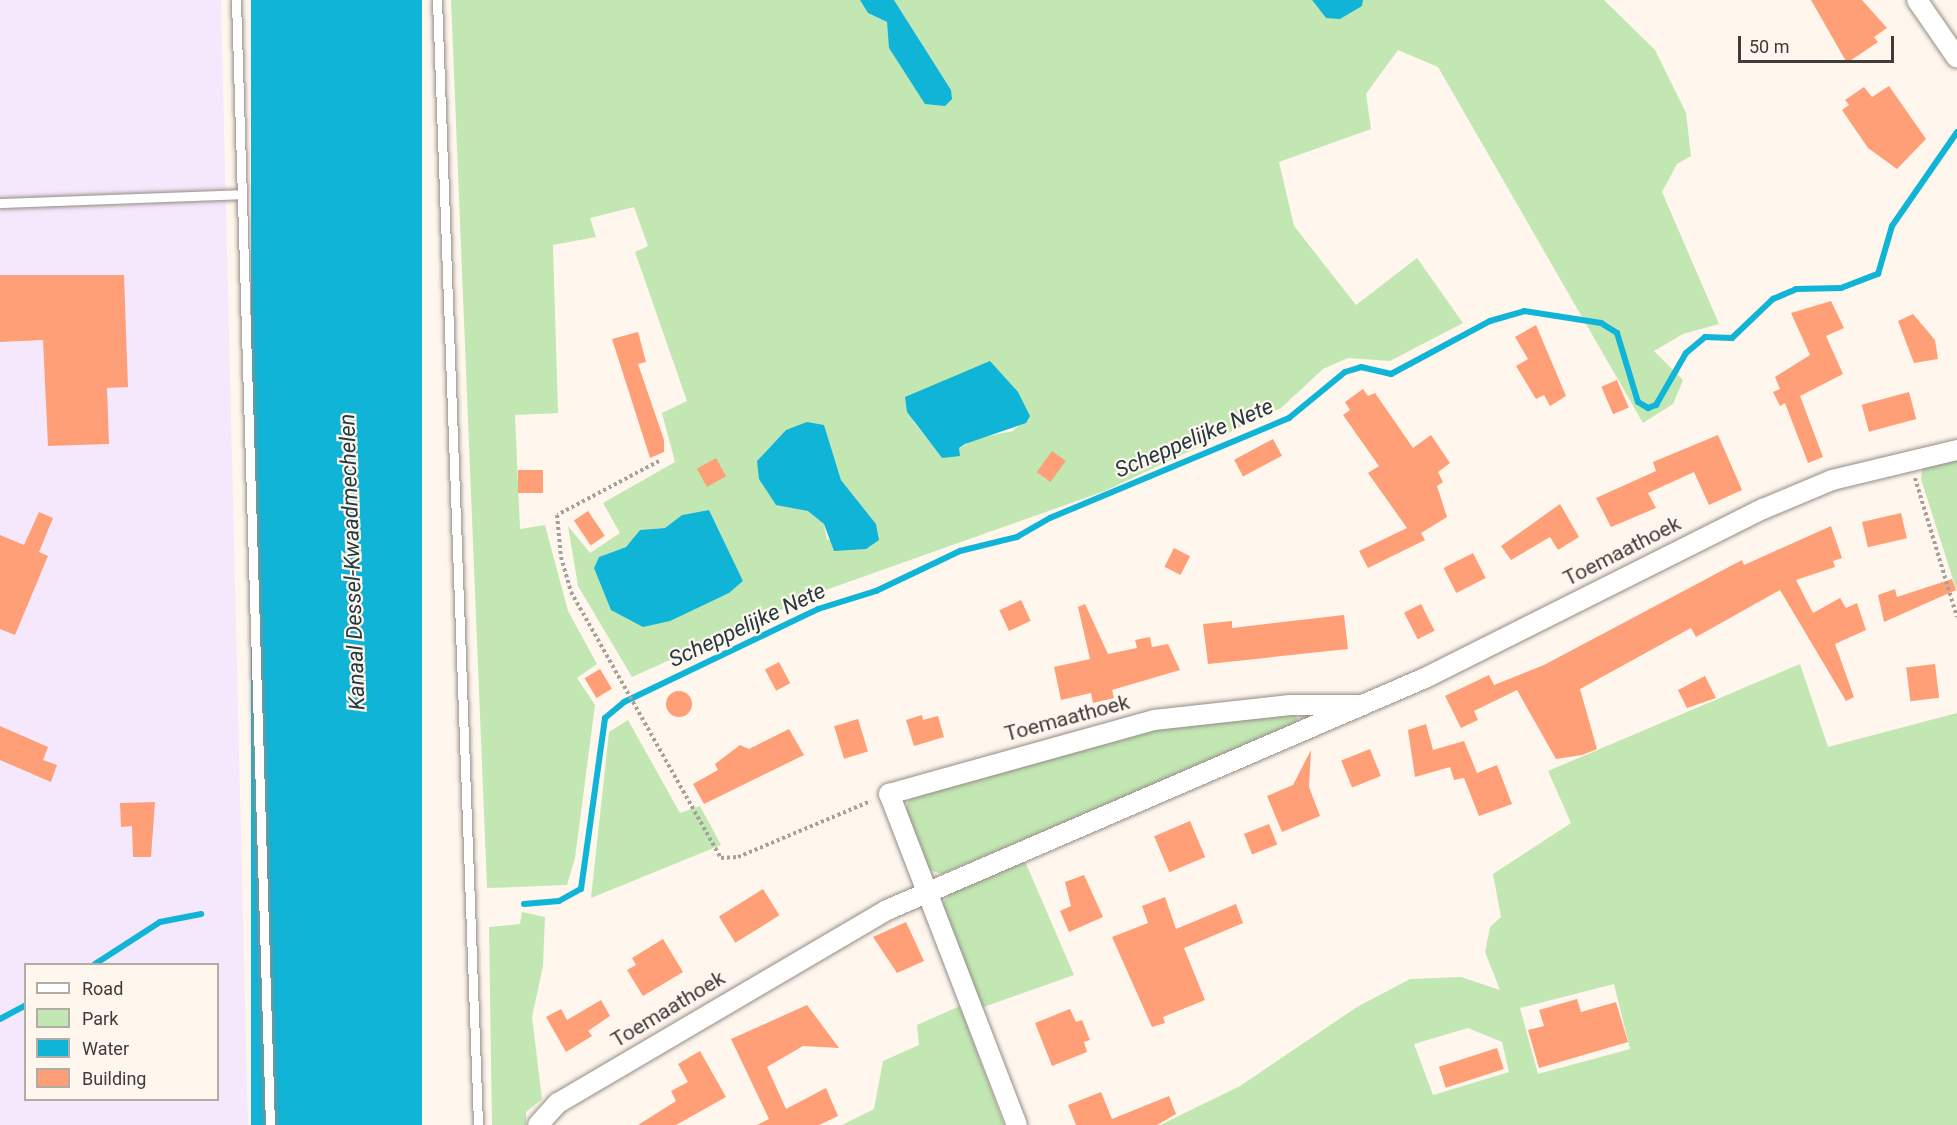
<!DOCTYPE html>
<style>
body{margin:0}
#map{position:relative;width:1957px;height:1125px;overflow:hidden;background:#fff6ee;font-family:Roboto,sans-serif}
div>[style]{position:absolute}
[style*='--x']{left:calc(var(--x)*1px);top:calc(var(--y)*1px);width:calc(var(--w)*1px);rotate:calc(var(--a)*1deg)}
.industrial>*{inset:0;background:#f6e8fc}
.green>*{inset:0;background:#c2e7b3}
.water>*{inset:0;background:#0fb4d7;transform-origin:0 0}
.stream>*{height:6px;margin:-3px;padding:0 3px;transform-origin:3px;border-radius:3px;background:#0fb4d7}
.building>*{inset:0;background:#ff9f77;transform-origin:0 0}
.round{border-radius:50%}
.path>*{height:4px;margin-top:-2px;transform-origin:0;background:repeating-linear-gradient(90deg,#a6a09a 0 3px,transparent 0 6px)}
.roads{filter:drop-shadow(0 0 2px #948c85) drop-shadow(0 0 2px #948c85)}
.service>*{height:9px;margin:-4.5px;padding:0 4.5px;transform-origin:4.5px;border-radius:4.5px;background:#fff}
.minor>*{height:20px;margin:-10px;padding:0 10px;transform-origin:10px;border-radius:10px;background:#fff}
span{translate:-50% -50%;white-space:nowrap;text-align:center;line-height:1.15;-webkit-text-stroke:4.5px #fff6ee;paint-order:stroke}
.street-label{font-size:21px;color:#3f3c39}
.water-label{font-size:22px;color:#233a41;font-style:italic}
.legend{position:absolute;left:24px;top:963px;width:195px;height:138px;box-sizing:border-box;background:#fff6ee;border:2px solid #b2aca6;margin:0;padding:8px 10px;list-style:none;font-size:18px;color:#3f3c39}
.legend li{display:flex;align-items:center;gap:12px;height:30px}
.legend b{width:30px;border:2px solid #b2aca6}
.scale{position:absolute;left:1738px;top:36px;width:156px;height:27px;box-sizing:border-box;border:3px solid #3f3c39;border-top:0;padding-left:8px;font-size:18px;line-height:21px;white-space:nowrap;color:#3f3c39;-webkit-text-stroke:4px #fff6ee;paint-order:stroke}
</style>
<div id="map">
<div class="industrial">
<i style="clip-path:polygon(evenodd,0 0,221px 0,248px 1125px,0 1125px,0 0,26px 964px,218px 964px,218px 1100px,26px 1100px,26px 964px)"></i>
</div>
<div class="green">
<i style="clip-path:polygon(evenodd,451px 0,860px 0,868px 13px,887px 22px,890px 41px,951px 90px,894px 0,1312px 0,1326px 18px,1362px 6px,1363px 0,1604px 0,1655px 50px,1686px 113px,1691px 156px,1677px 164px,1662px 192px,1719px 324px,1683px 334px,1654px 351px,1683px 380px,1673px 404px,1643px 423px,1438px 67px,1398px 50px,1366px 94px,1371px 129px,1279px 162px,1294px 226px,1356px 305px,1417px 258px,1463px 323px,1390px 361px,1348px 358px,1323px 369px,1281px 408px,1105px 491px,823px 591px,632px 677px,578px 586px,568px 526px,590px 553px,620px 533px,603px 503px,675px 462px,662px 413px,687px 401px,635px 252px,648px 246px,634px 207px,590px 218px,596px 237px,553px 245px,558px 413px,515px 415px,520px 529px,545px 525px,568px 611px,597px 664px,577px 678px,595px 705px,575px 858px,567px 885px,487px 888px,451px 0,1007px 382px,1029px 416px,1013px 431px,977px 438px,942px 458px,913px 421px,1007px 382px,451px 0,824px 426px,841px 480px,876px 524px,827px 540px,824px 524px,757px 461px,786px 430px,824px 426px,451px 0,709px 510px,743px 581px,729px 593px,687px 612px,599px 579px,594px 568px,599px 557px,626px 547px,640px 530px,665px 528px,682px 515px,709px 510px)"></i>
<i style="clip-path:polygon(1957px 460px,1957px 592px,1921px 479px,1923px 466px)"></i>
<i style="clip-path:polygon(evenodd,1800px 664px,1828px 747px,1957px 713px,1957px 1125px,1160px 1125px,1240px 1086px,1357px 1007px,1410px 979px,1461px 977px,1500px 990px,1485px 952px,1490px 927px,1501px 917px,1493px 874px,1571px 823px,1548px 771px,1800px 664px,1614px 984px,1630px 1049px,1538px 1074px,1520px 1008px,1614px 984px,1800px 664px,1468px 1028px,1502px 1042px,1509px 1072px,1433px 1095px,1414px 1044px,1468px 1028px)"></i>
<i style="clip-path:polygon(1294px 712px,1299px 722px,1294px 726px,942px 874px,926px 869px,904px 816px,908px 801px,922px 793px,1154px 727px)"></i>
<i style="clip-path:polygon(628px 720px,680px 813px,700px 806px,721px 845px,591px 898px,609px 732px)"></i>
<i style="clip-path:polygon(1024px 859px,1074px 975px,978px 1009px,940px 907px,953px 889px)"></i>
<i style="clip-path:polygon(522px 912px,545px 917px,543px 966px,532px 1017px,542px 1099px,526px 1112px,526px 1125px,492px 1125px,489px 927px,520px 924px)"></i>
<i style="clip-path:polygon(960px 1006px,1004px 1125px,842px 1125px,874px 1109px,883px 1061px,919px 1045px,917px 1025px)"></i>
</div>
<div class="water">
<i style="left:251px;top:0;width:171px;height:1126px"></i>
<i style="clip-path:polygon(860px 0,894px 0,951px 90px,952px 99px,945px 106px,925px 104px,889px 48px,887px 22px,868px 13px)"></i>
<i style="clip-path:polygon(1312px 0,1363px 0,1362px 6px,1340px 19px,1326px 18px)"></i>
<i style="clip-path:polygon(990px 361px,1018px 392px,1030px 416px,1026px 423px,965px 444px,959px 448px,960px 456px,942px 458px,907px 412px,905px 397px)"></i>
<i style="clip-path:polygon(807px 422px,824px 425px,841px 480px,876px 524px,879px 540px,866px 549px,834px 551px,824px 524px,808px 511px,776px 505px,759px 479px,757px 461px,786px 430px)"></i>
<i style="clip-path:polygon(709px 510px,743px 581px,729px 593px,670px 621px,643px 627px,611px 610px,594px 568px,599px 557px,626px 547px,640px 530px,665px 528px,682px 515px)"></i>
</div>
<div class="stream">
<i style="--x:524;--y:904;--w:35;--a:-5"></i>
<i style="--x:559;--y:901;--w:25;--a:-29"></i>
<i style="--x:581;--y:889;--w:173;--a:-82"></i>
<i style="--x:605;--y:718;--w:25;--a:-40"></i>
<i style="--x:624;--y:702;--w:215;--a:-25.6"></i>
<i style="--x:818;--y:609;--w:61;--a:-17.2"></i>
<i style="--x:876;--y:591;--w:93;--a:-25.5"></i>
<i style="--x:960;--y:551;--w:59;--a:-13.8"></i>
<i style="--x:1017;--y:537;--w:38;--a:-30"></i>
<i style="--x:1050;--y:518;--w:259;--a:-22.7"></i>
<i style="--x:1289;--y:418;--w:72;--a:-39.4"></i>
<i style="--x:1345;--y:372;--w:17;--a:-17"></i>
<i style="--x:1361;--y:367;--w:31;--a:13"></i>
<i style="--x:1391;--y:374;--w:112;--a:-28.2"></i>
<i style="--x:1490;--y:321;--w:35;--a:-16"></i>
<i style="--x:1524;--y:311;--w:78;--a:8.9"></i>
<i style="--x:1601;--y:323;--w:19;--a:32"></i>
<i style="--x:1617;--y:333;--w:72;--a:73.1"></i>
<i style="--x:1638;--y:402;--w:12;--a:31"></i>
<i style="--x:1648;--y:408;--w:9;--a:-21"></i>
<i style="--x:1656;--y:405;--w:60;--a:-60"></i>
<i style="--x:1686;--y:353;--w:25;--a:-40"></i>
<i style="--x:1705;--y:337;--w:27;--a:2"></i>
<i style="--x:1732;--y:338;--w:57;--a:-43.6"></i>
<i style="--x:1773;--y:299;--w:25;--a:-23"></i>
<i style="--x:1796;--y:289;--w:45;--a:-1.3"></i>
<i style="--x:1841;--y:288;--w:40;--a:-21"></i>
<i style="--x:1878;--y:274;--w:50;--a:-73.7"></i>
<i style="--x:1892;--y:226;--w:114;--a:-55.3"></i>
<i style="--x:95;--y:964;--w:77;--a:-32.9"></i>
<i style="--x:160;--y:922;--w:42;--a:-11"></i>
<i style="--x:0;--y:1019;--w:30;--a:-28"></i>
</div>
<div class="building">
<i style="clip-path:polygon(1811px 0,1862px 0,1887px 28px,1874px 37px,1878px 42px,1847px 63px)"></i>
<i style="clip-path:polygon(1889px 86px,1926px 139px,1897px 169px,1868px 148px,1842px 110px,1849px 105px,1845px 100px,1864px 87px,1872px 97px)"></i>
<i style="clip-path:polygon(0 275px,124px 275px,128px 387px,107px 388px,109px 444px,48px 446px,43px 340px,0 342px)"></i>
<i style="clip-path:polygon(1831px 301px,1844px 328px,1826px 336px,1843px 374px,1800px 396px,1823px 457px,1808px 463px,1785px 403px,1780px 406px,1773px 392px,1780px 389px,1775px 377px,1810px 355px,1791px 313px)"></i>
<i style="clip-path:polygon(1913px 314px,1935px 340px,1938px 359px,1914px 363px,1898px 321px)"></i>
<i style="clip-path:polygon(1536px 325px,1566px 396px,1550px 406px,1544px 395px,1536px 399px,1516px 366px,1528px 359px,1515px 337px)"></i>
<i style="clip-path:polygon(638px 332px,646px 362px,638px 364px,664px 440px,664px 452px,650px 458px,612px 339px)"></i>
<i style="left:1617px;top:380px;width:30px;height:17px;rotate:67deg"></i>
<i style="clip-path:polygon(1363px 389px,1368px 396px,1375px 393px,1413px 448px,1431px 435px,1450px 463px,1438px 472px,1443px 482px,1437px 486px,1447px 517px,1421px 533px,1425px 540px,1368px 568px,1359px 551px,1407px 528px,1368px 473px,1379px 466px,1343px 415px,1350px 410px,1345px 402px)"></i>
<i style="left:1909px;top:392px;width:28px;height:49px;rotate:75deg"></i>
<i style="clip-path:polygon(1718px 435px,1742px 490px,1709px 505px,1694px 472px,1648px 493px,1656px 508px,1611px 527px,1596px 498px,1656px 471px,1653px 462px)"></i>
<i style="left:1273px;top:439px;width:19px;height:44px;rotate:62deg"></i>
<i style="left:1052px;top:451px;width:17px;height:26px;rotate:36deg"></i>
<i style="left:716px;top:458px;width:21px;height:22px;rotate:61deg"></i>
<i style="left:518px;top:470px;width:25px;height:23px"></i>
<i style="clip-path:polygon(1560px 504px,1579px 537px,1558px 550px,1550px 537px,1511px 560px,1501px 546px)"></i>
<i style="left:588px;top:511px;width:30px;height:17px;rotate:56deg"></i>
<i style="clip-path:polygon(39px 512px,53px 518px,39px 552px,48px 556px,15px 635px,0 629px,0 535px,24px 545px)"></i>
<i style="left:1901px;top:513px;width:26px;height:40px;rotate:77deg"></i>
<i style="clip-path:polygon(1831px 526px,1842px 558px,1833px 561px,1835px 567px,1796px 580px,1813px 613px,1840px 598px,1846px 608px,1857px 603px,1866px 630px,1835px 644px,1854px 697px,1846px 701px,1780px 590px,1696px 637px,1691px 628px,1580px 689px,1597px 749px,1582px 755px,1556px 759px,1517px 690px,1474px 711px,1478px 720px,1461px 728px,1445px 696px,1489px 675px,1494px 685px,1544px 665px,1742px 560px,1744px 565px)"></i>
<i style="left:1174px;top:548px;width:18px;height:21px;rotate:27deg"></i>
<i style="left:1473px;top:553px;width:28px;height:33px;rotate:63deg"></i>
<i style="clip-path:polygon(1952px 579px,1956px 590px,1884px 622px,1878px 595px,1895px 589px,1897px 597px)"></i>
<i style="left:1021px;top:600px;width:23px;height:24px;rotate:65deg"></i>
<i style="clip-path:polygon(1085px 604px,1108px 654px,1137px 648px,1135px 640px,1150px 637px,1152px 647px,1168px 644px,1180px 670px,1112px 690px,1114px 698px,1093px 703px,1091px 693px,1061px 700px,1054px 667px,1090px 659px,1078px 607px)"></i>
<i style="left:1421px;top:604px;width:30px;height:19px;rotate:63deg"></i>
<i style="clip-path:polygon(1344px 615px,1348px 649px,1208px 664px,1203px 624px,1232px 621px,1232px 628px)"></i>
<i style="left:779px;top:662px;width:24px;height:16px;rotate:62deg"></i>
<i style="left:1935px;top:664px;width:34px;height:29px;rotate:83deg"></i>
<i style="left:600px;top:669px;width:23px;height:18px;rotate:59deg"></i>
<i style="clip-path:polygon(1705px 676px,1716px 698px,1687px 708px,1678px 690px)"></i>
<i class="round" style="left:666px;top:691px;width:26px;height:26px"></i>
<i style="clip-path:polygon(922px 715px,923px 720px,938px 716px,944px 737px,914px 746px,906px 720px)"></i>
<i style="left:858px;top:719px;width:34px;height:25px;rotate:73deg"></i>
<i style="clip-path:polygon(1426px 724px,1433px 750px,1464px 741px,1477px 773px,1497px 765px,1512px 804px,1479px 816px,1464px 778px,1454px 780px,1450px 767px,1415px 777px,1408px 730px)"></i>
<i style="clip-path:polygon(0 726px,48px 747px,43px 760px,57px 765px,51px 782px,0 760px)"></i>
<i style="clip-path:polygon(789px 729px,804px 755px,704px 804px,693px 784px,718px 770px,715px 764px,740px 745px,749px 749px)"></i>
<i style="left:1370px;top:749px;width:29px;height:31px;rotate:68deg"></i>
<i style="clip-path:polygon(1311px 750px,1309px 787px,1320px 816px,1282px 832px,1267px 796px,1293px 785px)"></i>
<i style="clip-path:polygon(155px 802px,151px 857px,133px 857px,132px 826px,121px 827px,120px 803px)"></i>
<i style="left:1190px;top:821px;width:39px;height:39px;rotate:67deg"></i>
<i style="left:1269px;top:824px;width:22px;height:27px;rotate:68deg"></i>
<i style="clip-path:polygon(1084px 875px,1103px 917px,1069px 932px,1060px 911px,1071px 906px,1065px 882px)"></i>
<i style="left:763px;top:889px;width:31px;height:52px;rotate:58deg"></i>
<i style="clip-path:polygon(1165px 897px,1176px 929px,1236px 904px,1243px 923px,1184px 948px,1205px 1000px,1163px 1017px,1165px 1023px,1152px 1027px,1112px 937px,1148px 923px,1142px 906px)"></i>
<i style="clip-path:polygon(906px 922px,924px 961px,897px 973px,873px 937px)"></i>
<i style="clip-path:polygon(663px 939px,683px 972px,643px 996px,627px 970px,636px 965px,632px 958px)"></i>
<i style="clip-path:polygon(1577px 999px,1581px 1012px,1616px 1002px,1628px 1042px,1539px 1068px,1528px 1030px,1544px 1026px,1539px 1010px)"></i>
<i style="clip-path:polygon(601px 1000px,610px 1016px,588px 1031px,592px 1036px,566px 1052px,546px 1017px,561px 1009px,567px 1020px)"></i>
<i style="clip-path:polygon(807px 1005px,839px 1048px,803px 1046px,767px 1067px,786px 1109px,826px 1088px,838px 1116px,819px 1125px,757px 1125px,769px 1119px,731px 1039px)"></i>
<i style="clip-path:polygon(1070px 1009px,1076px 1022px,1082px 1020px,1090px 1040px,1084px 1042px,1087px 1052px,1052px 1066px,1035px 1023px)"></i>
<i style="left:1497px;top:1048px;width:22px;height:61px;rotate:72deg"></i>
<i style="clip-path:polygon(700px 1051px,726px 1097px,676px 1125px,638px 1125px,676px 1101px,671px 1091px,688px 1082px,678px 1064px)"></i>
<i style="clip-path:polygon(1101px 1092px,1112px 1119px,1169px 1096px,1176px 1114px,1157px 1125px,1076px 1125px,1068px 1105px)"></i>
</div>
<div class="path">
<i style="--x:659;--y:461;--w:115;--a:152.1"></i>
<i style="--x:557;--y:515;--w:42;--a:84.6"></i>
<i style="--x:561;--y:557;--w:36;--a:74"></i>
<i style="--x:571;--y:592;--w:305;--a:60.6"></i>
<i style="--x:721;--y:858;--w:17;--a:-3"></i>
<i style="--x:738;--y:857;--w:144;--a:-22.8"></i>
<i style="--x:1915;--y:478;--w:145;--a:73.2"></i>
</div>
<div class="roads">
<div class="service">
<i style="--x:236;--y:0;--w:1126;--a:88.27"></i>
<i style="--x:437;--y:0;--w:1126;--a:87.91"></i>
<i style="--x:0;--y:203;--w:242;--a:-2.1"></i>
</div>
<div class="minor">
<i style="--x:1917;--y:0;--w:70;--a:55.4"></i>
<i style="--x:538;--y:1125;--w:30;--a:-48"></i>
<i style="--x:558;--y:1103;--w:381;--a:-30.4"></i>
<i style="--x:887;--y:910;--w:586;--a:-23.33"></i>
<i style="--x:1425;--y:678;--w:378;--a:-26.6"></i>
<i style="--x:1763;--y:509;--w:75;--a:-22.8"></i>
<i style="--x:1832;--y:480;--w:129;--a:-13.5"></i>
<i style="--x:1017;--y:1125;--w:355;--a:-111.1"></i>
<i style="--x:889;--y:794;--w:275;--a:-15.6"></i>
<i style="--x:1154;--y:720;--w:137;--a:-6.3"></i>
<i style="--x:1290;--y:705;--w:73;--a:0"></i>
</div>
</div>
<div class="street-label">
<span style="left:1622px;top:551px;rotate:-27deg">Toemaathoek</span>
<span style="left:1067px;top:718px;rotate:-15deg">Toemaathoek</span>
<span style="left:668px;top:1009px;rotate:-31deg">Toemaathoek</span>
</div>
<div class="water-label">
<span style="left:1194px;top:438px;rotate:-23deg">Scheppelijke Nete</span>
<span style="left:352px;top:562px;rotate:-92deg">Kanaal Dessel-Kwaadmechelen</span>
<span style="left:747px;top:625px;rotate:-25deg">Scheppelijke Nete</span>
</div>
<ul class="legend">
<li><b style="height:8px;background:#fff"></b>Road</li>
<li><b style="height:16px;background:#c2e7b3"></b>Park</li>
<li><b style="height:16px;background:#0fb4d7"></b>Water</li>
<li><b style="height:16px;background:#ff9f77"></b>Building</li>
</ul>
<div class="scale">50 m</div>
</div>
